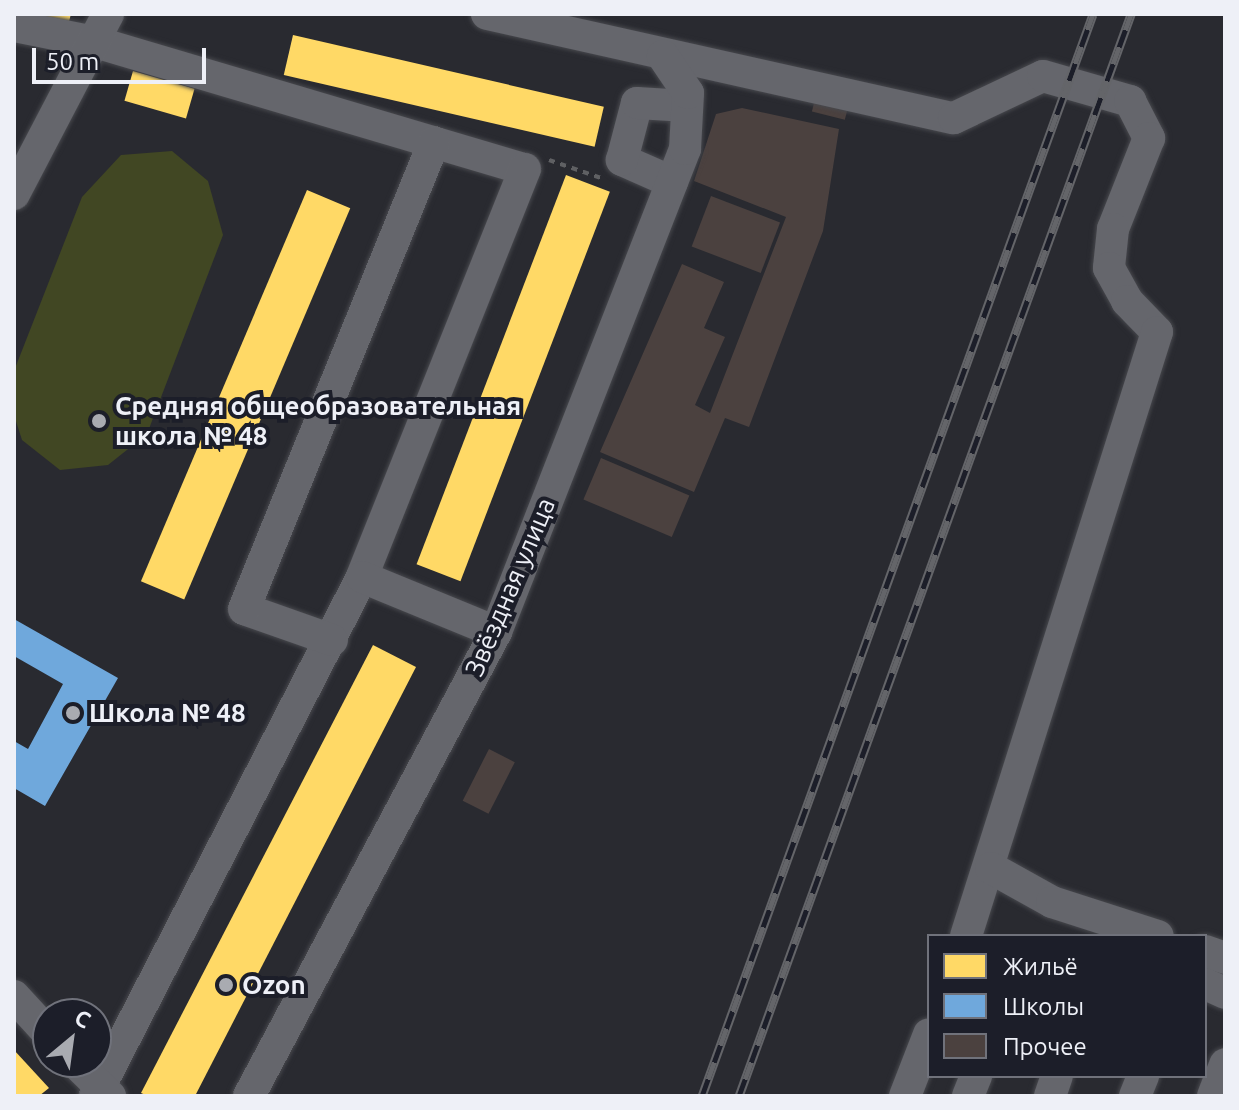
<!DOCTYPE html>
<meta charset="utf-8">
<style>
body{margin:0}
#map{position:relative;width:1239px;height:1110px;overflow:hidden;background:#292a30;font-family:Ubuntu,sans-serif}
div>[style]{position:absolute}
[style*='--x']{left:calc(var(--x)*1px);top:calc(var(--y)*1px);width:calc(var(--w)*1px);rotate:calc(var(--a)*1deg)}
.green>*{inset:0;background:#414723}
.homes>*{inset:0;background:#ffd966;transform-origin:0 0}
.schools>*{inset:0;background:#6fa8dc}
.building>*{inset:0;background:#4b413f;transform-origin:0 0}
.path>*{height:4px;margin-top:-2px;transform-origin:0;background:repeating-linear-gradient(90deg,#5f6063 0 6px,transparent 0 12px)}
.roads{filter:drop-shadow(0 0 2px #47484d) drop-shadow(0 0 2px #47484d)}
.minor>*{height:32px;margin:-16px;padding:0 16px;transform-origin:16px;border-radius:16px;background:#65666c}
.rail>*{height:9px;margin-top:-4.5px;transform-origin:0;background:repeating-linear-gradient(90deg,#1c1e29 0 18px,#646569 0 36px);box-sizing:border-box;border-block:2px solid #646569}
.dots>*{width:22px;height:22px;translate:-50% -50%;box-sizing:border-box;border:4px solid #1c1e29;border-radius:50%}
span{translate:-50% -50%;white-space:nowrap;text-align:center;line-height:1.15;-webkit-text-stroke:8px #1c1e29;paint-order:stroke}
.poi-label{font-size:26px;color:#eef0f7;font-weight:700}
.left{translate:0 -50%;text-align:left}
.street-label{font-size:26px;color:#eef0f7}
.frame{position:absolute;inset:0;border:16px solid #eef0f7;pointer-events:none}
.legend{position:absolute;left:927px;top:934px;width:280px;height:144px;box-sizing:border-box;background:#1c1e29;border:2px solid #70727b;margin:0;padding:10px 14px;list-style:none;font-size:24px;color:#eef0f7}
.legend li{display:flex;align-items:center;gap:16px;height:40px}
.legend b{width:40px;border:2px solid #70727b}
.north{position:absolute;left:32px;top:998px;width:80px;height:80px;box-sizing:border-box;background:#1c1e29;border:2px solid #70727b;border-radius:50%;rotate:29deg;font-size:22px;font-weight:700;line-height:32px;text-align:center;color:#eef0f7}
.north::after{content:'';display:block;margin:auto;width:28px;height:36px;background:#a9abb1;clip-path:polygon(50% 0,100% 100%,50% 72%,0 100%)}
.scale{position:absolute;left:32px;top:48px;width:174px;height:36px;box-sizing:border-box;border:4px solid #eef0f7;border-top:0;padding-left:10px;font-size:24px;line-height:28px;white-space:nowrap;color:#eef0f7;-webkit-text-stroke:6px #1c1e29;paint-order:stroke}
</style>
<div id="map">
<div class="green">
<i style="clip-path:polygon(172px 151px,208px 181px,223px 235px,147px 434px,108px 465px,60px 470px,22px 440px,14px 415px,14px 371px,82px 197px,121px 155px)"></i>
</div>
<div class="homes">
<i style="clip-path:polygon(14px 14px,71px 14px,67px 29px)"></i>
<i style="left:293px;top:35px;width:319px;height:41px;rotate:13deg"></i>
<i style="left:133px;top:71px;width:64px;height:31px;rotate:16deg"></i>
<i style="left:566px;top:175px;width:47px;height:417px;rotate:21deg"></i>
<i style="left:307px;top:190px;width:47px;height:425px;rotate:23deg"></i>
<i style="clip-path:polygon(373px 645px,416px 667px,195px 1096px,148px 1096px,141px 1093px)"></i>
<i style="clip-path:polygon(14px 1050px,49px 1088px,39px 1096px,14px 1096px)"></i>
</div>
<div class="schools">
<i style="clip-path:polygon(14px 619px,118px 678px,45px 806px,14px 788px,14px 741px,28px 749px,63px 684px,14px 656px)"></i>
</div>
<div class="building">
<i style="left:815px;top:99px;width:34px;height:13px;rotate:14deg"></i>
<i style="clip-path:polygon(742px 108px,839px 129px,823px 231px,749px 427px,725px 418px,694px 492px,600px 452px,682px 264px,724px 282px,704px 328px,725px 337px,695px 405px,710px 413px,786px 217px,694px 181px,716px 114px)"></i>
<i style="left:711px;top:196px;width:74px;height:54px;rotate:21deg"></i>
<i style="left:601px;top:458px;width:96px;height:45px;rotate:23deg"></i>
<i style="left:489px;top:749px;width:29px;height:58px;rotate:27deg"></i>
</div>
<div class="path">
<i style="--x:549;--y:160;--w:55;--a:19.1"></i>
</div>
<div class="roads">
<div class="minor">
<i style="--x:487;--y:14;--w:478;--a:12.6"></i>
<i style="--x:954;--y:118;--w:98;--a:-25.3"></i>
<i style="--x:1043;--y:76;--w:91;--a:16"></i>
<i style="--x:1130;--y:101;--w:42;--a:62.8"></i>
<i style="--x:1149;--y:138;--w:98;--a:111.6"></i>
<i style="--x:1113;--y:229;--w:39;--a:96"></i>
<i style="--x:1109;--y:268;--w:38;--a:61"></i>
<i style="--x:1127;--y:301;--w:43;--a:45.9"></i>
<i style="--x:1157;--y:332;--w:633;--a:107.55"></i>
<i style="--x:14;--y:26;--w:83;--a:11.2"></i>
<i style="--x:95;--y:42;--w:448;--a:16.5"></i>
<i style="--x:525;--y:169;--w:439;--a:111.8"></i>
<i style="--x:362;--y:577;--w:584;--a:117.22"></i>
<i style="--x:672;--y:182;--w:55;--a:-156.3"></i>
<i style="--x:622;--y:160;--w:59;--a:-75.3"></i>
<i style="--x:637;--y:103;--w:50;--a:3.4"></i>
<i style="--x:14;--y:194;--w:203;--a:-62.4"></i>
<i style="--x:362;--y:577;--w:145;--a:22.3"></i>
<i style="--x:332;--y:640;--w:93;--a:-160.6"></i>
<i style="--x:244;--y:609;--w:504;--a:-67.86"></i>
<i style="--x:991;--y:868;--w:70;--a:29.1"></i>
<i style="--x:1052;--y:902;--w:111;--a:17.8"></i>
<i style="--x:1205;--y:951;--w:21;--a:19"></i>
<i style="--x:1205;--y:984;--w:22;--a:24"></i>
<i style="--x:14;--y:996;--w:50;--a:47.4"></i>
<i style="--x:75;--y:1062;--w:49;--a:44.2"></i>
<i style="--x:249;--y:1096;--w:526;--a:-61.97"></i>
<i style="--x:496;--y:632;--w:519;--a:-68.63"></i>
<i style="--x:685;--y:149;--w:56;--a:-86.9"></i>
<i style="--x:688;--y:93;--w:45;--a:-124"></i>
<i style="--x:905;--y:1096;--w:66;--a:-68.8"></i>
<i style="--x:968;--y:1096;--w:22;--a:-68"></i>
<i style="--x:1050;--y:1096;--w:21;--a:-71"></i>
<i style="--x:1135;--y:1096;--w:22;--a:-68"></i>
<i style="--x:1213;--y:1096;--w:34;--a:-69"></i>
</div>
</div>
<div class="rail">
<i style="--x:702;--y:1096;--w:1150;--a:-70.13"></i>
<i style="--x:739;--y:1096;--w:1151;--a:-70.08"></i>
</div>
<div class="dots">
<i style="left:99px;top:421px;background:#a9abb1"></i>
<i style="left:73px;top:713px;background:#a9abb1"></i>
<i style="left:226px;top:985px;background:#a9abb1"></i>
</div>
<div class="poi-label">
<span class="left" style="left:115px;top:421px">Средняя общеобразовательная<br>школа № 48</span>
<span class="left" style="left:89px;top:713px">Школа № 48</span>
<span class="left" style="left:242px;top:985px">Ozon</span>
</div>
<div class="street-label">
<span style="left:510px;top:587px;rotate:-67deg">Звёздная улица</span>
</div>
<div class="frame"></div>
<ul class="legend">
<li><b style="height:22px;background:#ffd966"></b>Жильё</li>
<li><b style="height:22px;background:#6fa8dc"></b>Школы</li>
<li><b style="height:22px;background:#4b413f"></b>Прочее</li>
</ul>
<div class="north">С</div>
<div class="scale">50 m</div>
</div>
